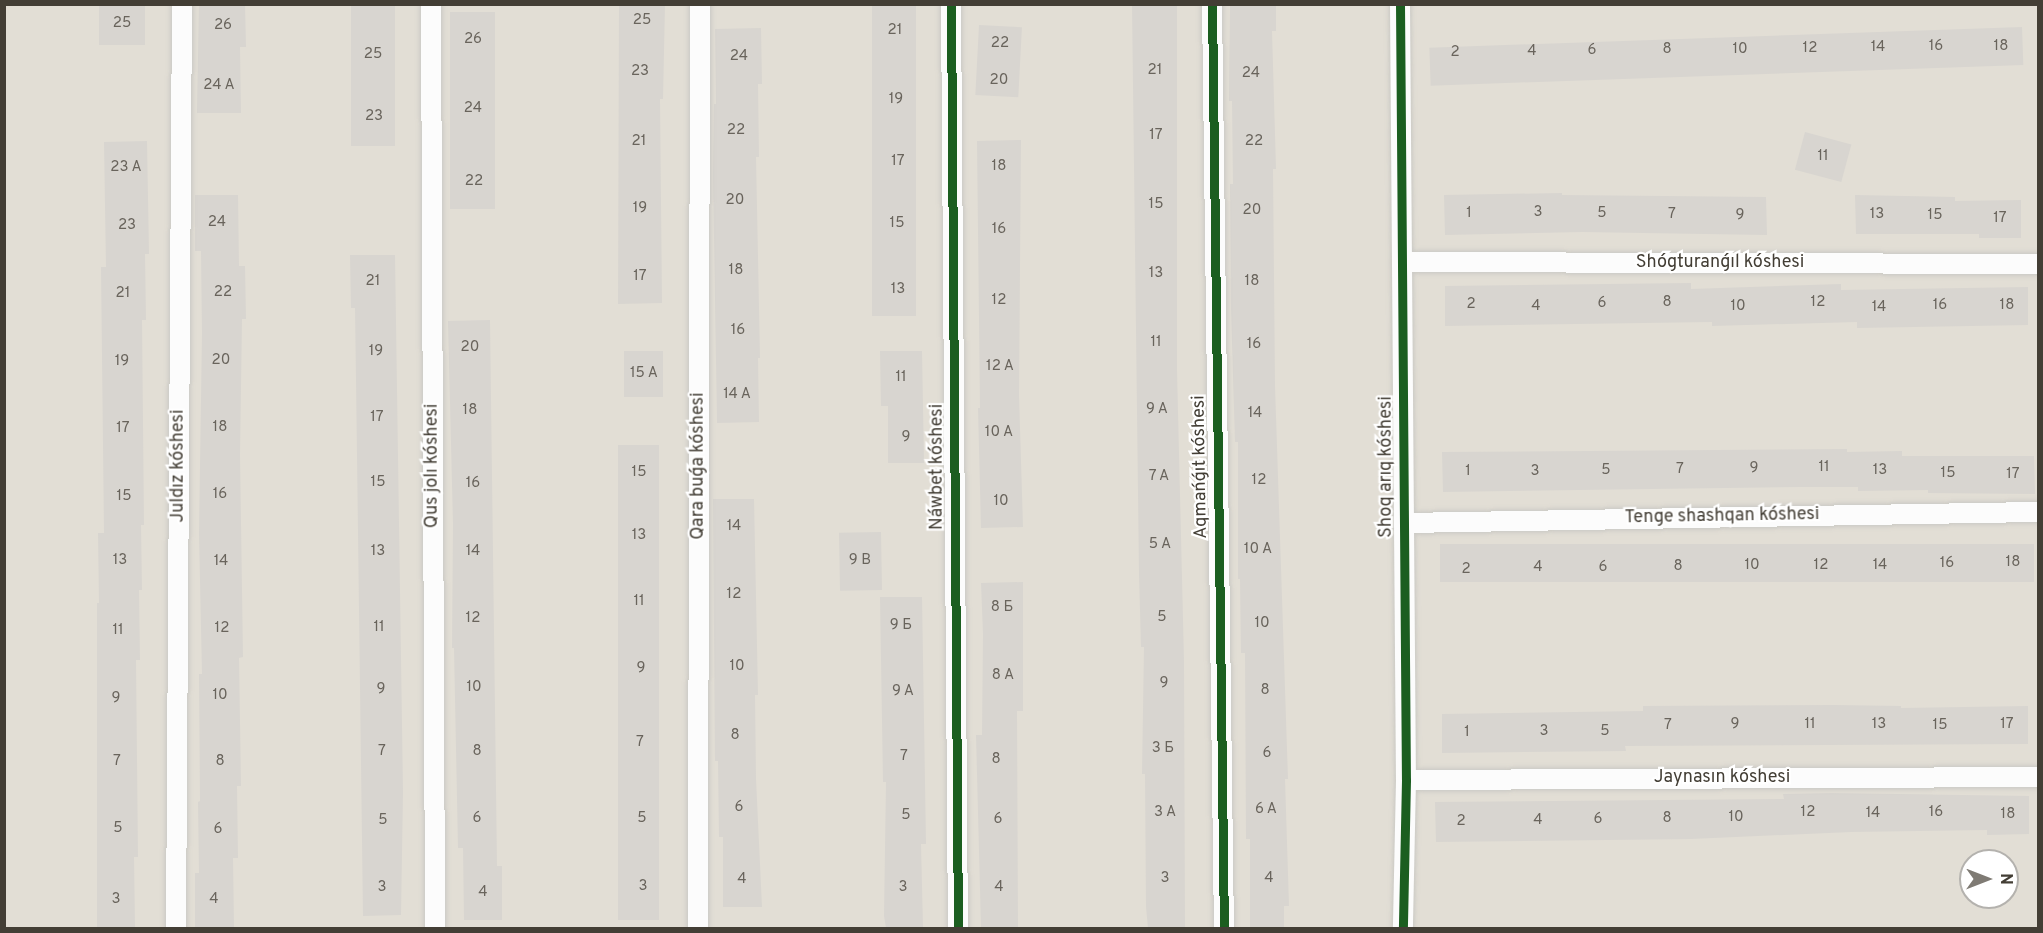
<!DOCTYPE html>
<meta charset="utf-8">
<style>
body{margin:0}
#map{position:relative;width:2043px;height:933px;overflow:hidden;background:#eeede8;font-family:Overpass,sans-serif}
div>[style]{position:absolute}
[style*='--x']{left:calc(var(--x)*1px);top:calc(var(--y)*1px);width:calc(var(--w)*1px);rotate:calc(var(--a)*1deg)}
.residential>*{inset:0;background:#e2ded5}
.building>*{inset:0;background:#d8d5d0;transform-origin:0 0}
.roads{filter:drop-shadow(0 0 2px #cac9c4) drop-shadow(0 0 2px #cac9c4)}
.minor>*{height:20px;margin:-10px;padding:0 10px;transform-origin:10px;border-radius:10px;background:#fcfcfc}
.cycleway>*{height:9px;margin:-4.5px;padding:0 4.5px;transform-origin:4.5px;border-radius:4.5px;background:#1b5e20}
span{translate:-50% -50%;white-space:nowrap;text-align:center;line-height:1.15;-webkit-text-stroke:4.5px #fff;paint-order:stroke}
.number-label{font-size:15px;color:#69645c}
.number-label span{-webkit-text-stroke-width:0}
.street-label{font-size:18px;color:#433e35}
.frame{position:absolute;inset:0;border:6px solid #433e35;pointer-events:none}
.north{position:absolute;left:1959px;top:849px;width:60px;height:60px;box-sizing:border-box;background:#fff;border:2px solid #b4b2ae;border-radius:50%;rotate:90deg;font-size:16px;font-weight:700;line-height:24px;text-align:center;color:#433e35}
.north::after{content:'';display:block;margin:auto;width:21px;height:27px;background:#7f7b74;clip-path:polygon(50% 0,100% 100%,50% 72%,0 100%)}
</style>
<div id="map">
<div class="residential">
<i style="clip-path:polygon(evenodd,5px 5px,2038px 5px,2038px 928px,5px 928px,5px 5px,1971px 861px,2007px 861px,2007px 897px,1971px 897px,1971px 861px)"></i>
</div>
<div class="building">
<i style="left:99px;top:4px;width:46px;height:41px"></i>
<i style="clip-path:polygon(199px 4px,245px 4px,246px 47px,240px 47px,241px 113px,197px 113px)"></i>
<i style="left:351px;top:4px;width:44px;height:142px"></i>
<i style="clip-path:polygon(619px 4px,665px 4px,663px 99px,660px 99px,662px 303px,618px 304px)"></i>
<i style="left:872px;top:4px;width:44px;height:312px"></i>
<i style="clip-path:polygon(1132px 4px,1177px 4px,1177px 370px,1184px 661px,1185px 928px,1148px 928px,1146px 907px,1145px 774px,1142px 774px,1144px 647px,1141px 647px,1139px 574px)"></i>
<i style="clip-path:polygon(1230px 4px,1276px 4px,1276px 31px,1272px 31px,1276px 169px,1273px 169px,1275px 386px,1288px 779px,1285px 779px,1289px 906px,1284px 906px,1284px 928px,1250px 928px,1250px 839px,1246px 839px,1245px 653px,1241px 653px,1240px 579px,1238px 579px,1238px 442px,1235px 442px,1231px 309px,1230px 184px,1233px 184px,1232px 101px,1229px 101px)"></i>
<i style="left:450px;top:12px;width:45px;height:197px"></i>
<i style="left:979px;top:25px;width:43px;height:70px;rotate:3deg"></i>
<i style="left:2022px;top:27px;width:38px;height:593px;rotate:88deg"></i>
<i style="clip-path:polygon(761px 28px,762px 84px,758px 84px,759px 157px,756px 157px,760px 358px,758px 358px,759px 422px,717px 423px,713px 174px,714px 104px,716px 104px,715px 29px)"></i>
<i style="left:1805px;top:132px;width:48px;height:39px;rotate:15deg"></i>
<i style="clip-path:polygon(1021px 140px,1019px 395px,1023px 527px,981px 528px,978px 408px,980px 408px,977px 141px)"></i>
<i style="clip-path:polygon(147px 141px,149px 254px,145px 254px,146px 320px,142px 320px,144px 525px,141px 525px,142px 590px,139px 590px,140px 660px,136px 660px,138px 857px,134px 857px,135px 927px,97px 928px,97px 603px,99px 603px,98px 533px,104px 533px,101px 267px,106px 267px,104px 142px)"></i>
<i style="clip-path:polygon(1562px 193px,1562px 195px,1766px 197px,1767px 235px,1582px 232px,1445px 235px,1444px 195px)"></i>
<i style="clip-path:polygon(195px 195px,238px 195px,239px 266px,245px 266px,246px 319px,242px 319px,240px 455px,243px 657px,239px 658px,241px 786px,237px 786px,238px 858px,233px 858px,234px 927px,195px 928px,195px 873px,199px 873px,198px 802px,200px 801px,199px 674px,202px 674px,199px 534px,202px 333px,201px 251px,195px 251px)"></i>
<i style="clip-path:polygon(1855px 195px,1955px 197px,1955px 201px,2021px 200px,2021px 238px,1979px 238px,1979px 234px,1856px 234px)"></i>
<i style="clip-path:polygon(350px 255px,395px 255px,403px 792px,401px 915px,363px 916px,356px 379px,355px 308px,351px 308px)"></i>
<i style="clip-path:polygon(1691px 283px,1691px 289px,1841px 284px,1841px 290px,2028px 287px,2028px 325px,1857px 328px,1857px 322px,1712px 326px,1712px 322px,1445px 326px,1445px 286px)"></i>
<i style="clip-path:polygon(490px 320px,497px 866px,502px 866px,502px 920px,464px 920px,463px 848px,458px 848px,454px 648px,452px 648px,453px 524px,448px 321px)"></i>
<i style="left:624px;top:351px;width:39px;height:46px"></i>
<i style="clip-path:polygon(880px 351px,922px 351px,924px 463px,888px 463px,888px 406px,881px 406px)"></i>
<i style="left:618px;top:445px;width:41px;height:475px"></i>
<i style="clip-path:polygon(1847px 449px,1847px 452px,1902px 451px,1902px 456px,2034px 456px,2035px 494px,1928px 493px,1928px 490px,1858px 491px,1858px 487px,1800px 487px,1443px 492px,1442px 452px)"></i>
<i style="clip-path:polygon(713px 499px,754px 499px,758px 695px,755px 695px,756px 779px,762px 907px,723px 907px,723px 837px,719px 837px,718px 761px,715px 761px)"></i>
<i style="left:881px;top:532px;width:58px;height:42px;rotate:89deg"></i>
<i style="left:2034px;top:544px;width:38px;height:594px;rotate:90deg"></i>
<i style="clip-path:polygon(1023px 582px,1023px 711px,1017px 711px,1018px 928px,981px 928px,976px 735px,982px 735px,983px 634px,981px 583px)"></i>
<i style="clip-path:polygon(880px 597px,922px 597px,926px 844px,921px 844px,923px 928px,886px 928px,884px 916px,886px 782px,883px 782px)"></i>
<i style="clip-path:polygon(1834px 705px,1901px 706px,1901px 708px,2028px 706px,2028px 744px,1625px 746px,1626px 751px,1442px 753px,1442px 714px,1643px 711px,1643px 706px)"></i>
<i style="clip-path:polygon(1831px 793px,2029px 796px,2029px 834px,1987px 835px,1987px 830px,1851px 832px,1691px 839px,1436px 842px,1435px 802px,1784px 799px,1783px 794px)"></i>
</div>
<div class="roads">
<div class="minor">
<i style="--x:431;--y:4;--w:924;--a:89.75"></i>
<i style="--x:951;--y:4;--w:924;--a:89.57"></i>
<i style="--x:1212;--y:4;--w:924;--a:89.26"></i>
<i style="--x:1400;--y:4;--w:776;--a:89.56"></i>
<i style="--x:1406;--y:780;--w:148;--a:91.2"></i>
<i style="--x:1402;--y:262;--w:636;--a:0.18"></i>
<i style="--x:1405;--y:523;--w:633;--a:-1"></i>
<i style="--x:1406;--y:780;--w:632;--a:-0.27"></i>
<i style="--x:176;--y:928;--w:924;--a:-89.63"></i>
<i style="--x:698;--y:928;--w:924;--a:-89.88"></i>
</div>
</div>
<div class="cycleway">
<i style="--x:951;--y:4;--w:924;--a:89.57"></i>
<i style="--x:1212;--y:4;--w:924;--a:89.26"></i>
<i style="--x:1400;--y:4;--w:776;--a:89.56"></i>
<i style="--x:1406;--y:780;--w:148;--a:91.2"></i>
</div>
<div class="number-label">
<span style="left:642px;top:21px">25</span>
<span style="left:122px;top:24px">25</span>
<span style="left:223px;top:26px">26</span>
<span style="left:895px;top:31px">21</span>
<span style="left:473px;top:40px">26</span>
<span style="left:1000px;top:44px">22</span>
<span style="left:1936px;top:47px">16</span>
<span style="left:2001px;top:47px">18</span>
<span style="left:1878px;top:48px">14</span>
<span style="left:1810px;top:49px">12</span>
<span style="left:1667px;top:50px">8</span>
<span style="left:1740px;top:50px">10</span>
<span style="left:1592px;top:51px">6</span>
<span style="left:1532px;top:52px">4</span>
<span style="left:1455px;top:53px">2</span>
<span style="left:373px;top:55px">25</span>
<span style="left:739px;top:57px">24</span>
<span style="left:1155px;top:71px">21</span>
<span style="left:640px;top:72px">23</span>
<span style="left:1251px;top:74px">24</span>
<span style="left:999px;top:81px">20</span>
<span style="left:219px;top:86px">24 А</span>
<span style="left:896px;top:100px">19</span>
<span style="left:473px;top:109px">24</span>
<span style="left:374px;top:117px">23</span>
<span style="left:736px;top:131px">22</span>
<span style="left:1156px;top:136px">17</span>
<span style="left:639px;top:142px">21</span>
<span style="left:1254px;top:142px">22</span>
<span style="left:1823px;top:157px">11</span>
<span style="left:898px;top:162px">17</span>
<span style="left:999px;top:167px">18</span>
<span style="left:126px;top:168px">23 А</span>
<span style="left:474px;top:182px">22</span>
<span style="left:735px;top:201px">20</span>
<span style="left:1156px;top:205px">15</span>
<span style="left:640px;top:209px">19</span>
<span style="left:1252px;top:211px">20</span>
<span style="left:1538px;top:213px">3</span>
<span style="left:1469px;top:214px">1</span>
<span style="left:1602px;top:214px">5</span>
<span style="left:1672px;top:215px">7</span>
<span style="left:1877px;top:215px">13</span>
<span style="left:1740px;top:216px">9</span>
<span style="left:1935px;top:216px">15</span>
<span style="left:2000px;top:219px">17</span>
<span style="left:217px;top:223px">24</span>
<span style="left:897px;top:224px">15</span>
<span style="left:127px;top:226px">23</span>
<span style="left:999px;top:230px">16</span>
<span style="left:736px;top:271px">18</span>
<span style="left:1156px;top:274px">13</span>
<span style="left:640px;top:277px">17</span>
<span style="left:373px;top:282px">21</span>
<span style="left:1252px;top:282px">18</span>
<span style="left:898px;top:290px">13</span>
<span style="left:223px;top:293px">22</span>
<span style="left:123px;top:294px">21</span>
<span style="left:999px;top:301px">12</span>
<span style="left:1667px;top:303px">8</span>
<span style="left:1818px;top:303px">12</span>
<span style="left:1602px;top:304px">6</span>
<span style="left:1471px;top:305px">2</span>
<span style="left:1940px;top:306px">16</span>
<span style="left:2007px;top:306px">18</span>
<span style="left:1536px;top:307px">4</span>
<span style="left:1738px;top:307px">10</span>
<span style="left:1879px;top:308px">14</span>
<span style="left:738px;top:331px">16</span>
<span style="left:1156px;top:343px">11</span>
<span style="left:1254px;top:345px">16</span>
<span style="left:470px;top:348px">20</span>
<span style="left:376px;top:352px">19</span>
<span style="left:221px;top:361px">20</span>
<span style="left:122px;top:362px">19</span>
<span style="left:1000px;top:367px">12 А</span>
<span style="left:644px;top:374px">15 А</span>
<span style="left:901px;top:378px">11</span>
<span style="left:737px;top:395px">14 А</span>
<span style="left:1157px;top:410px">9 А</span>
<span style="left:470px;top:411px">18</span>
<span style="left:1255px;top:414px">14</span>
<span style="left:377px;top:418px">17</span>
<span style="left:220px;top:428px">18</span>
<span style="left:123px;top:429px">17</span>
<span style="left:999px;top:433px">10 А</span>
<span style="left:906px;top:438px">9</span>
<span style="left:1824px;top:468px">11</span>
<span style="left:1754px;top:469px">9</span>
<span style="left:1680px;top:470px">7</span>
<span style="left:1606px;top:471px">5</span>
<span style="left:1880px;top:471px">13</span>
<span style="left:1468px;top:472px">1</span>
<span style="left:1535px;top:472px">3</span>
<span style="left:639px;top:473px">15</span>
<span style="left:1948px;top:474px">15</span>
<span style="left:2013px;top:475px">17</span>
<span style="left:1159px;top:477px">7 А</span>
<span style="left:1259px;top:481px">12</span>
<span style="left:378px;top:483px">15</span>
<span style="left:473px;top:484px">16</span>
<span style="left:220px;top:495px">16</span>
<span style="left:124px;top:497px">15</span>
<span style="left:1001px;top:502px">10</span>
<span style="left:734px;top:527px">14</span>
<span style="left:639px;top:536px">13</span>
<span style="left:1160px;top:545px">5 А</span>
<span style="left:1258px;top:550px">10 А</span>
<span style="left:378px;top:552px">13</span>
<span style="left:473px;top:552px">14</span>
<span style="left:120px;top:561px">13</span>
<span style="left:860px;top:561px">9 В</span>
<span style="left:221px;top:562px">14</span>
<span style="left:2013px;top:563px">18</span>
<span style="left:1947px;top:564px">16</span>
<span style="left:1752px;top:566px">10</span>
<span style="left:1821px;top:566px">12</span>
<span style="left:1880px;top:566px">14</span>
<span style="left:1678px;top:567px">8</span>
<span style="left:1538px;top:568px">4</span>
<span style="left:1603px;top:568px">6</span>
<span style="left:1466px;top:570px">2</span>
<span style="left:734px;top:595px">12</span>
<span style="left:639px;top:602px">11</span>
<span style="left:1002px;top:608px">8 Б</span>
<span style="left:1162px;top:618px">5</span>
<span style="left:473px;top:619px">12</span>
<span style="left:1262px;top:624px">10</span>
<span style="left:901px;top:626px">9 Б</span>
<span style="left:379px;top:628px">11</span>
<span style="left:222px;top:629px">12</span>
<span style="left:118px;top:631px">11</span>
<span style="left:737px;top:667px">10</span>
<span style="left:641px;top:669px">9</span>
<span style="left:1003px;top:676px">8 А</span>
<span style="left:1164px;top:684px">9</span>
<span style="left:474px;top:688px">10</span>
<span style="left:381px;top:690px">9</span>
<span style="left:1265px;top:691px">8</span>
<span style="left:903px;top:692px">9 А</span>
<span style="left:220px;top:696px">10</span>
<span style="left:116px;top:699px">9</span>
<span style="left:1735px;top:725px">9</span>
<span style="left:1810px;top:725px">11</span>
<span style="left:1879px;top:725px">13</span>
<span style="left:2007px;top:725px">17</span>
<span style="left:1668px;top:726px">7</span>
<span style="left:1940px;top:726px">15</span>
<span style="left:1544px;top:732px">3</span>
<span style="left:1605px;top:732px">5</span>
<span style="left:1467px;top:733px">1</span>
<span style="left:735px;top:736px">8</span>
<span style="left:640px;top:743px">7</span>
<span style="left:1163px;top:749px">3 Б</span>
<span style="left:382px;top:752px">7</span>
<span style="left:477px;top:752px">8</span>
<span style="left:1267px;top:754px">6</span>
<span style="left:904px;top:757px">7</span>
<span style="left:996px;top:760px">8</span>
<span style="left:117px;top:762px">7</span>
<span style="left:220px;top:762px">8</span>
<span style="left:739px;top:808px">6</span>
<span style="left:1266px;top:810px">6 А</span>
<span style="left:1165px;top:813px">3 А</span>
<span style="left:1808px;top:813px">12</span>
<span style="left:1936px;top:813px">16</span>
<span style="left:1873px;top:814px">14</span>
<span style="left:2008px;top:815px">18</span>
<span style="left:906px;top:816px">5</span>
<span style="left:1736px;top:818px">10</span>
<span style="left:477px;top:819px">6</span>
<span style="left:642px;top:819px">5</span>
<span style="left:1667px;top:819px">8</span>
<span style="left:998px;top:820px">6</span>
<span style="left:1598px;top:820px">6</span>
<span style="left:383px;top:821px">5</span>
<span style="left:1538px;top:821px">4</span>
<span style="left:1461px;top:822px">2</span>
<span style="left:118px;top:829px">5</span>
<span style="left:218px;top:830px">6</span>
<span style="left:1165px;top:879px">3</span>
<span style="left:1269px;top:879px">4</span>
<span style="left:742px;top:880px">4</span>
<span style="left:643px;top:887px">3</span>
<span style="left:382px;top:888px">3</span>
<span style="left:903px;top:888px">3</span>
<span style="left:999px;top:888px">4</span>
<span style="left:483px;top:893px">4</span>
<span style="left:116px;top:900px">3</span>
<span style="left:214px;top:900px">4</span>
</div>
<div class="street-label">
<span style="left:1720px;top:263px">Shógturanǵıl kóshesi</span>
<span style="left:179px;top:466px;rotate:-90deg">Juldız kóshesi</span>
<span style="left:433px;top:466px;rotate:-90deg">Qus jolı kóshesi</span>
<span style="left:699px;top:466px;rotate:-90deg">Qara buǵa kóshesi</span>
<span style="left:938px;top:467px;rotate:-90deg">Náwbet kóshesi</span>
<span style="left:1201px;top:467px;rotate:-91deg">Aqmańǵıt kóshesi</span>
<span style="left:1387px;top:467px;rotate:-90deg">Shoq arıq kóshesi</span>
<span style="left:1722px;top:517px;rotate:-1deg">Tenge shashqan kóshesi</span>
<span style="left:1722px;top:778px">Jaynasın kóshesi</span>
</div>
<div class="frame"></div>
<div class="north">N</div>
</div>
